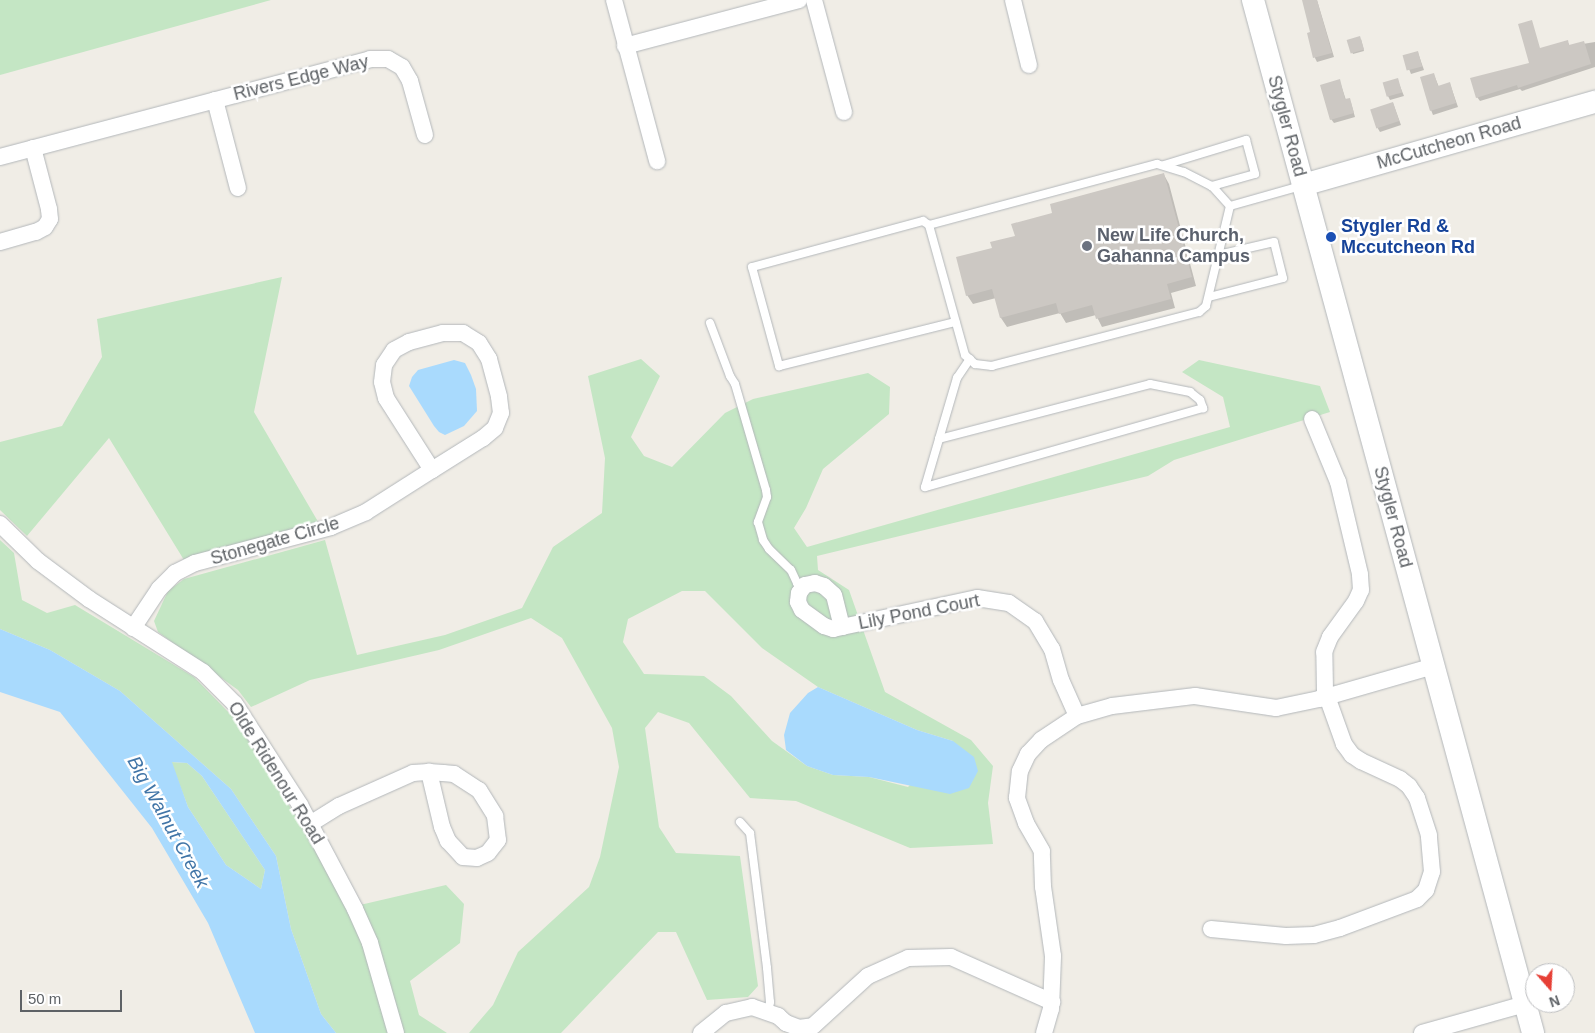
<!DOCTYPE html>
<style>
body{margin:0}
#map{position:relative;width:1595px;height:1033px;overflow:hidden;background:#f0ede6;font-family:Helvetica,sans-serif}
div>[style]{position:absolute}
[style*='--x']{left:calc(var(--x)*1px);top:calc(var(--y)*1px);width:calc(var(--w)*1px);rotate:calc(var(--a)*1deg)}
.green>*{inset:0;background:#c4e6c4}
.water>*{inset:0;background:#a9dafd}
.shadow>*{inset:0;background:#0003}
.building>*{inset:0;background:#ccc8c3;transform-origin:0 0}
.roads{filter:drop-shadow(0 0 1px #b3b7ba) drop-shadow(0 0 1px #b3b7ba)}
.service>*{height:8px;margin:-4px;padding:0 4px;transform-origin:4px;border-radius:4px;background:#fff}
.minor>*{height:16px;margin:-8px;padding:0 8px;transform-origin:8px;border-radius:8px;background:#fff}
.secondary>*{height:22px;margin:-11px;padding:0 11px;transform-origin:11px;border-radius:11px;background:#fff}
.dots>*{width:14px;height:14px;translate:-50% -50%;box-sizing:border-box;border:2px solid #fff;border-radius:50%}
span{translate:-50% -50%;white-space:nowrap;text-align:center;line-height:1.15;-webkit-text-stroke:5px #fff;paint-order:stroke}
.street-label{font-size:18px;color:#5e6266}
.transit-label{font-size:18px;color:#164399;font-weight:700}
.left{translate:0 -50%;text-align:left}
.worship-label{font-size:18px;color:#5b616d;font-weight:700}
.water-label{font-size:19px;color:#4175a7;font-style:italic}
.north{position:absolute;left:1525px;top:963px;width:50px;height:50px;box-sizing:border-box;background:#fff;border:1px solid #bfc0c2;border-radius:50%;rotate:161deg;font-size:14px;font-weight:700;line-height:20px;text-align:center;color:#5e6266}
.north::after{content:'';display:block;margin:auto;width:18px;height:22px;background:#e64036;clip-path:polygon(50% 0,100% 100%,50% 72%,0 100%)}
.scale{position:absolute;left:20px;top:990px;width:102px;height:22px;box-sizing:border-box;border:2px solid #5e6266;border-top:0;padding-left:6px;font-size:15px;line-height:18px;white-space:nowrap;color:#5e6266;-webkit-text-stroke:4px #fff;paint-order:stroke}
</style>
<div id="map">
<div class="green">
<i style="clip-path:polygon(0 0,271px 0,0 75px)"></i>
<i style="clip-path:polygon(282px 277px,254px 412px,320px 525px,184px 560px,109px 438px,27px 536px,0 510px,0 442px,62px 426px,102px 357px,97px 319px)"></i>
<i style="clip-path:polygon(evenodd,641px 359px,660px 376px,631px 437px,644px 456px,672px 467px,725px 413px,753px 399px,868px 373px,890px 387px,889px 414px,823px 469px,806px 508px,794px 528px,807px 547px,1230px 427px,1223px 397px,1182px 372px,1199px 360px,1320px 386px,1330px 412px,1174px 460px,1148px 476px,817px 556px,818px 570px,849px 590px,885px 692px,971px 740px,993px 766px,988px 803px,993px 844px,910px 848px,796px 801px,750px 798px,689px 723px,658px 712px,645px 728px,659px 827px,676px 853px,740px 856px,758px 986px,748px 997px,707px 1000px,676px 932px,658px 932px,561px 1033px,469px 1033px,493px 1005px,518px 952px,589px 887px,600px 857px,619px 767px,612px 728px,562px 638px,531px 618px,439px 650px,310px 680px,251px 707px,238px 690px,158px 632px,154px 621px,168px 591px,184px 579px,325px 540px,357px 655px,445px 635px,522px 608px,553px 547px,602px 513px,605px 458px,588px 376px,641px 359px,682px 591px,705px 591px,762px 648px,818px 687px,917px 730px,953px 741px,908px 787px,869px 777px,833px 775px,807px 766px,772px 741px,731px 696px,704px 676px,644px 674px,623px 642px,628px 619px,682px 591px)"></i>
<i style="clip-path:polygon(0 540px,14px 553px,22px 600px,47px 613px,75px 605px,194px 677px,234px 718px,307px 834px,347px 908px,446px 885px,464px 904px,460px 943px,410px 981px,419px 1015px,447px 1033px,336px 1033px,321px 1014px,291px 929px,276px 856px,231px 789px,120px 691px,50px 650px,0 629px)"></i>
<i style="clip-path:polygon(171px 762px,187px 763px,202px 776px,265px 870px,261px 889px,226px 865px,188px 807px)"></i>
</div>
<div class="water">
<i style="clip-path:polygon(454px 360px,465px 363px,471px 375px,476px 389px,477px 411px,464px 426px,445px 435px,439px 432px,434px 426px,409px 386px,412px 377px,418px 370px)"></i>
<i style="clip-path:polygon(evenodd,0 629px,50px 650px,120px 691px,231px 789px,276px 856px,291px 929px,321px 1014px,336px 1033px,255px 1033px,208px 923px,152px 828px,60px 712px,0 692px,0 629px,172px 762px,187px 763px,202px 776px,265px 870px,261px 889px,226px 865px,188px 807px,172px 762px)"></i>
<i style="clip-path:polygon(818px 687px,917px 730px,953px 741px,974px 757px,978px 771px,969px 788px,950px 794px,869px 777px,833px 775px,807px 766px,786px 750px,784px 735px,790px 713px,808px 693px)"></i>
</div>
<div class="shadow">
<i style="clip-path:polygon(1303px 0,1317px 0,1334px 57px,1317px 62px,1315px 58px,1308px 34px,1312px 33px)"></i>
<i style="clip-path:polygon(1361px 39px,1364px 51px,1353px 54px,1352px 52px)"></i>
<i style="clip-path:polygon(1567px 41px,1570px 46px,1595px 42px,1595px 67px,1522px 91px,1520px 89px,1480px 101px,1477px 97px,1530px 64px,1540px 49px)"></i>
<i style="clip-path:polygon(1418px 53px,1424px 70px,1411px 74px,1409px 69px)"></i>
<i style="clip-path:polygon(1434px 75px,1439px 87px,1450px 84px,1458px 107px,1433px 115px,1431px 110px)"></i>
<i style="clip-path:polygon(1397px 79px,1404px 96px,1390px 100px,1388px 96px)"></i>
<i style="clip-path:polygon(1341px 85px,1346px 100px,1351px 103px,1355px 117px,1334px 123px,1331px 119px)"></i>
<i style="clip-path:polygon(1393px 103px,1401px 125px,1380px 132px,1377px 127px)"></i>
<i style="clip-path:polygon(1164px 175px,1169px 184px,1196px 286px,1171px 293px,1175px 308px,1102px 327px,1096px 315px,1066px 323px,1060px 313px,1007px 327px,1001px 318px,996px 298px,973px 304px,967px 295px,994px 249px,1054px 214px)"></i>
</div>
<div class="building">
<i style="clip-path:polygon(1302px 0,1317px 0,1332px 53px,1313px 58px,1307px 33px,1310px 32px)"></i>
<i style="clip-path:polygon(1532px 20px,1540px 48px,1568px 40px,1569px 45px,1584px 41px,1591px 64px,1518px 88px,1517px 85px,1476px 98px,1470px 78px,1529px 63px,1518px 24px)"></i>
<i style="left:1360px;top:36px;width:14px;height:14px;rotate:73deg"></i>
<i style="left:1418px;top:51px;width:16px;height:16px;rotate:75deg"></i>
<i style="clip-path:polygon(1434px 73px,1438px 86px,1450px 82px,1456px 103px,1430px 111px,1420px 77px)"></i>
<i style="left:1398px;top:78px;width:15px;height:16px;rotate:74deg"></i>
<i style="clip-path:polygon(1340px 79px,1345px 99px,1350px 98px,1354px 113px,1330px 120px,1320px 85px)"></i>
<i style="left:1393px;top:102px;width:20px;height:24px;rotate:72deg"></i>
<i style="clip-path:polygon(1164px 173px,1192px 277px,1167px 284px,1171px 299px,1096px 319px,1092px 305px,1059px 314px,1056px 303px,1000px 318px,992px 289px,966px 296px,956px 257px,992px 248px,990px 242px,1015px 236px,1011px 224px,1052px 213px,1050px 204px)"></i>
</div>
<div class="roads">
<div class="service">
<i style="--x:1157;--y:164;--w:28;--a:17"></i>
<i style="--x:1184;--y:172;--w:31;--a:27"></i>
<i style="--x:1212;--y:186;--w:27;--a:48"></i>
<i style="--x:1230;--y:206;--w:103;--a:103.5"></i>
<i style="--x:1206;--y:306;--w:9;--a:139"></i>
<i style="--x:1199;--y:312;--w:214;--a:165.4"></i>
<i style="--x:992;--y:366;--w:17;--a:-173"></i>
<i style="--x:975;--y:364;--w:13;--a:-138"></i>
<i style="--x:965;--y:355;--w:135;--a:-105.5"></i>
<i style="--x:929;--y:225;--w:236;--a:-15"></i>
<i style="--x:1164;--y:165;--w:86;--a:-17"></i>
<i style="--x:1246;--y:140;--w:35;--a:75"></i>
<i style="--x:1255;--y:174;--w:45;--a:164.4"></i>
<i style="--x:1230;--y:206;--w:74;--a:-15.7"></i>
<i style="--x:929;--y:225;--w:7;--a:-146"></i>
<i style="--x:923;--y:221;--w:177;--a:164.9"></i>
<i style="--x:752;--y:267;--w:103;--a:74.7"></i>
<i style="--x:779;--y:366;--w:182;--a:-14"></i>
<i style="--x:1209;--y:297;--w:76;--a:-14.4"></i>
<i style="--x:1283;--y:278;--w:37;--a:-104"></i>
<i style="--x:1274;--y:242;--w:57;--a:166.9"></i>
<i style="--x:710;--y:323;--w:57;--a:69.3"></i>
<i style="--x:730;--y:376;--w:9;--a:58"></i>
<i style="--x:735;--y:384;--w:110;--a:73.7"></i>
<i style="--x:766;--y:490;--w:7;--a:82"></i>
<i style="--x:767;--y:497;--w:27;--a:110"></i>
<i style="--x:758;--y:522;--w:19;--a:74"></i>
<i style="--x:763;--y:540;--w:11;--a:56"></i>
<i style="--x:769;--y:549;--w:30;--a:44"></i>
<i style="--x:791;--y:570;--w:14;--a:65"></i>
<i style="--x:797;--y:583;--w:8;--a:14"></i>
<i style="--x:939;--y:439;--w:218;--a:-14.6"></i>
<i style="--x:1150;--y:384;--w:41;--a:11.3"></i>
<i style="--x:1190;--y:392;--w:13;--a:39"></i>
<i style="--x:1200;--y:400;--w:9;--a:69"></i>
<i style="--x:1203;--y:408;--w:289;--a:164.1"></i>
<i style="--x:925;--y:487;--w:50;--a:-73.7"></i>
<i style="--x:939;--y:439;--w:64;--a:-73.6"></i>
<i style="--x:957;--y:378;--w:23;--a:-56"></i>
<i style="--x:740;--y:822;--w:15;--a:48"></i>
<i style="--x:750;--y:833;--w:136;--a:82.8"></i>
<i style="--x:767;--y:968;--w:34;--a:85"></i>
<i style="--x:770;--y:1002;--w:11;--a:100"></i>
</div>
<div class="minor">
<i style="--x:614;--y:0;--w:167;--a:75"></i>
<i style="--x:814;--y:0;--w:116;--a:75"></i>
<i style="--x:1013;--y:0;--w:67;--a:76.2"></i>
<i style="--x:625;--y:46;--w:180;--a:-14.8"></i>
<i style="--x:215;--y:100;--w:91;--a:75.4"></i>
<i style="--x:0;--y:157;--w:383;--a:-14.8"></i>
<i style="--x:370;--y:59;--w:18;--a:0"></i>
<i style="--x:388;--y:59;--w:16;--a:30"></i>
<i style="--x:402;--y:67;--w:16;--a:60"></i>
<i style="--x:410;--y:81;--w:56;--a:74.5"></i>
<i style="--x:0;--y:242;--w:37;--a:-16"></i>
<i style="--x:36;--y:232;--w:10;--a:-29"></i>
<i style="--x:45;--y:227;--w:9;--a:-58"></i>
<i style="--x:50;--y:219;--w:10;--a:-96"></i>
<i style="--x:49;--y:209;--w:63;--a:-104.7"></i>
<i style="--x:443;--y:333;--w:20;--a:0"></i>
<i style="--x:463;--y:333;--w:19;--a:32"></i>
<i style="--x:479;--y:343;--w:19;--a:58"></i>
<i style="--x:489;--y:359;--w:39;--a:75"></i>
<i style="--x:499;--y:397;--w:16;--a:83"></i>
<i style="--x:501;--y:413;--w:16;--a:112"></i>
<i style="--x:495;--y:428;--w:16;--a:140"></i>
<i style="--x:483;--y:438;--w:60;--a:147.9"></i>
<i style="--x:432;--y:470;--w:85;--a:-122.6"></i>
<i style="--x:386;--y:398;--w:16;--a:-104"></i>
<i style="--x:382;--y:382;--w:17;--a:-83"></i>
<i style="--x:384;--y:365;--w:18;--a:-56"></i>
<i style="--x:394;--y:350;--w:17;--a:-28"></i>
<i style="--x:409;--y:342;--w:35;--a:-15"></i>
<i style="--x:0;--y:524;--w:53;--a:44.2"></i>
<i style="--x:38;--y:561;--w:64;--a:36.7"></i>
<i style="--x:89;--y:599;--w:135;--a:32.6"></i>
<i style="--x:203;--y:672;--w:45;--a:45"></i>
<i style="--x:235;--y:704;--w:120;--a:57.2"></i>
<i style="--x:300;--y:805;--w:118;--a:62.1"></i>
<i style="--x:355;--y:909;--w:37;--a:66"></i>
<i style="--x:370;--y:943;--w:94;--a:73.9"></i>
<i style="--x:815;--y:583;--w:9;--a:18"></i>
<i style="--x:824;--y:586;--w:13;--a:42"></i>
<i style="--x:834;--y:595;--w:33;--a:76"></i>
<i style="--x:842;--y:627;--w:9;--a:167"></i>
<i style="--x:833;--y:629;--w:9;--a:-162"></i>
<i style="--x:824;--y:626;--w:27;--a:-144"></i>
<i style="--x:802;--y:610;--w:9;--a:-117"></i>
<i style="--x:798;--y:602;--w:9;--a:-84"></i>
<i style="--x:799;--y:593;--w:10;--a:-53"></i>
<i style="--x:805;--y:585;--w:10;--a:-11"></i>
<i style="--x:842;--y:627;--w:138;--a:-12.1"></i>
<i style="--x:977;--y:598;--w:32;--a:9"></i>
<i style="--x:1009;--y:603;--w:32;--a:35"></i>
<i style="--x:1035;--y:621;--w:33;--a:59"></i>
<i style="--x:1052;--y:649;--w:32;--a:74"></i>
<i style="--x:1061;--y:680;--w:39;--a:66"></i>
<i style="--x:133;--y:628;--w:47;--a:-56.3"></i>
<i style="--x:159;--y:589;--w:23;--a:-45"></i>
<i style="--x:175;--y:573;--w:22;--a:-27"></i>
<i style="--x:195;--y:563;--w:141;--a:-14.8"></i>
<i style="--x:331;--y:527;--w:38;--a:-23"></i>
<i style="--x:366;--y:512;--w:78;--a:-32.5"></i>
<i style="--x:310;--y:824;--w:34;--a:-32"></i>
<i style="--x:339;--y:806;--w:81;--a:-24"></i>
<i style="--x:413;--y:773;--w:16;--a:-4"></i>
<i style="--x:429;--y:772;--w:14;--a:4"></i>
<i style="--x:443;--y:773;--w:11;--a:5"></i>
<i style="--x:454;--y:774;--w:30;--a:33"></i>
<i style="--x:479;--y:790;--w:31;--a:58"></i>
<i style="--x:495;--y:816;--w:24;--a:83"></i>
<i style="--x:498;--y:840;--w:16;--a:128"></i>
<i style="--x:488;--y:853;--w:12;--a:156"></i>
<i style="--x:477;--y:858;--w:14;--a:-176"></i>
<i style="--x:463;--y:857;--w:22;--a:-133"></i>
<i style="--x:448;--y:841;--w:15;--a:-113"></i>
<i style="--x:442;--y:827;--w:57;--a:-103.3"></i>
<i style="--x:1211;--y:929;--w:75;--a:5.3"></i>
<i style="--x:1286;--y:936;--w:28;--a:-2"></i>
<i style="--x:1314;--y:935;--w:27;--a:-15"></i>
<i style="--x:1340;--y:928;--w:82;--a:-20.6"></i>
<i style="--x:1417;--y:899;--w:13;--a:-45"></i>
<i style="--x:1426;--y:890;--w:19;--a:-72"></i>
<i style="--x:1432;--y:872;--w:37;--a:-95"></i>
<i style="--x:1429;--y:835;--w:39;--a:-108"></i>
<i style="--x:1417;--y:798;--w:14;--a:-124"></i>
<i style="--x:1409;--y:786;--w:11;--a:-142"></i>
<i style="--x:1400;--y:779;--w:43;--a:-155.2"></i>
<i style="--x:1361;--y:761;--w:11;--a:-146"></i>
<i style="--x:1352;--y:755;--w:14;--a:-126"></i>
<i style="--x:1344;--y:744;--w:56;--a:-109.7"></i>
<i style="--x:1325;--y:691;--w:39;--a:-91"></i>
<i style="--x:1324;--y:652;--w:16;--a:-68"></i>
<i style="--x:1330;--y:637;--w:44;--a:-54.2"></i>
<i style="--x:1356;--y:601;--w:12;--a:-66"></i>
<i style="--x:1361;--y:590;--w:16;--a:-94"></i>
<i style="--x:1360;--y:574;--w:95;--a:-103.4"></i>
<i style="--x:1338;--y:482;--w:68;--a:-112.4"></i>
<i style="--x:701;--y:1033;--w:32;--a:-39"></i>
<i style="--x:726;--y:1013;--w:27;--a:-13"></i>
<i style="--x:752;--y:1007;--w:28;--a:19"></i>
<i style="--x:778;--y:1016;--w:11;--a:41"></i>
<i style="--x:786;--y:1023;--w:14;--a:21"></i>
<i style="--x:799;--y:1028;--w:14;--a:-8"></i>
<i style="--x:813;--y:1026;--w:74;--a:-42.3"></i>
<i style="--x:868;--y:976;--w:44;--a:-24.2"></i>
<i style="--x:908;--y:958;--w:43;--a:-1.3"></i>
<i style="--x:951;--y:957;--w:111;--a:24"></i>
<i style="--x:1044;--y:1033;--w:25;--a:-74"></i>
<i style="--x:1051;--y:1009;--w:53;--a:-87.8"></i>
<i style="--x:1053;--y:956;--w:70;--a:-98.2"></i>
<i style="--x:1043;--y:887;--w:36;--a:-92"></i>
<i style="--x:1042;--y:851;--w:32;--a:-120"></i>
<i style="--x:1026;--y:823;--w:27;--a:-110"></i>
<i style="--x:1017;--y:798;--w:27;--a:-84"></i>
<i style="--x:1020;--y:771;--w:19;--a:-65"></i>
<i style="--x:1028;--y:754;--w:19;--a:-47"></i>
<i style="--x:1041;--y:740;--w:43;--a:-33.7"></i>
<i style="--x:1077;--y:716;--w:36;--a:-16"></i>
<i style="--x:1112;--y:706;--w:84;--a:-6.9"></i>
<i style="--x:1195;--y:696;--w:82;--a:8.4"></i>
<i style="--x:1276;--y:708;--w:44;--a:-11.8"></i>
<i style="--x:1319;--y:699;--w:120;--a:-16"></i>
<i style="--x:1422;--y:1033;--w:107;--a:-15.7"></i>
</div>
<div class="secondary">
<i style="--x:1253;--y:0;--w:1070;--a:74.83"></i>
<i style="--x:1303;--y:185;--w:304;--a:-15.9"></i>
</div>
</div>
<div class="dots">
<i style="left:1331px;top:237px;background:#1a4fb4"></i>
<i style="left:1087px;top:246px;background:#6b7280"></i>
</div>
<div class="street-label">
<span style="left:301px;top:78px;rotate:-14deg">Rivers Edge Way</span>
<span style="left:1287px;top:126px;rotate:75deg">Stygler Road</span>
<span style="left:1449px;top:143px;rotate:-16deg">McCutcheon Road</span>
<span style="left:1393px;top:517px;rotate:75deg">Stygler Road</span>
<span style="left:275px;top:541px;rotate:-16deg">Stonegate Circle</span>
<span style="left:919px;top:612px;rotate:-11deg">Lily Pond Court</span>
<span style="left:276px;top:773px;rotate:58deg">Olde Ridenour Road</span>
</div>
<div class="transit-label">
<span class="left" style="left:1341px;top:237px">Stygler Rd &amp;<br>Mccutcheon Rd</span>
</div>
<div class="worship-label">
<span class="left" style="left:1097px;top:246px">New Life Church,<br>Gahanna Campus</span>
</div>
<div class="water-label">
<span style="left:168px;top:822px;rotate:61deg">Big Walnut Creek</span>
</div>
<div class="north">N</div>
<div class="scale">50 m</div>
</div>
